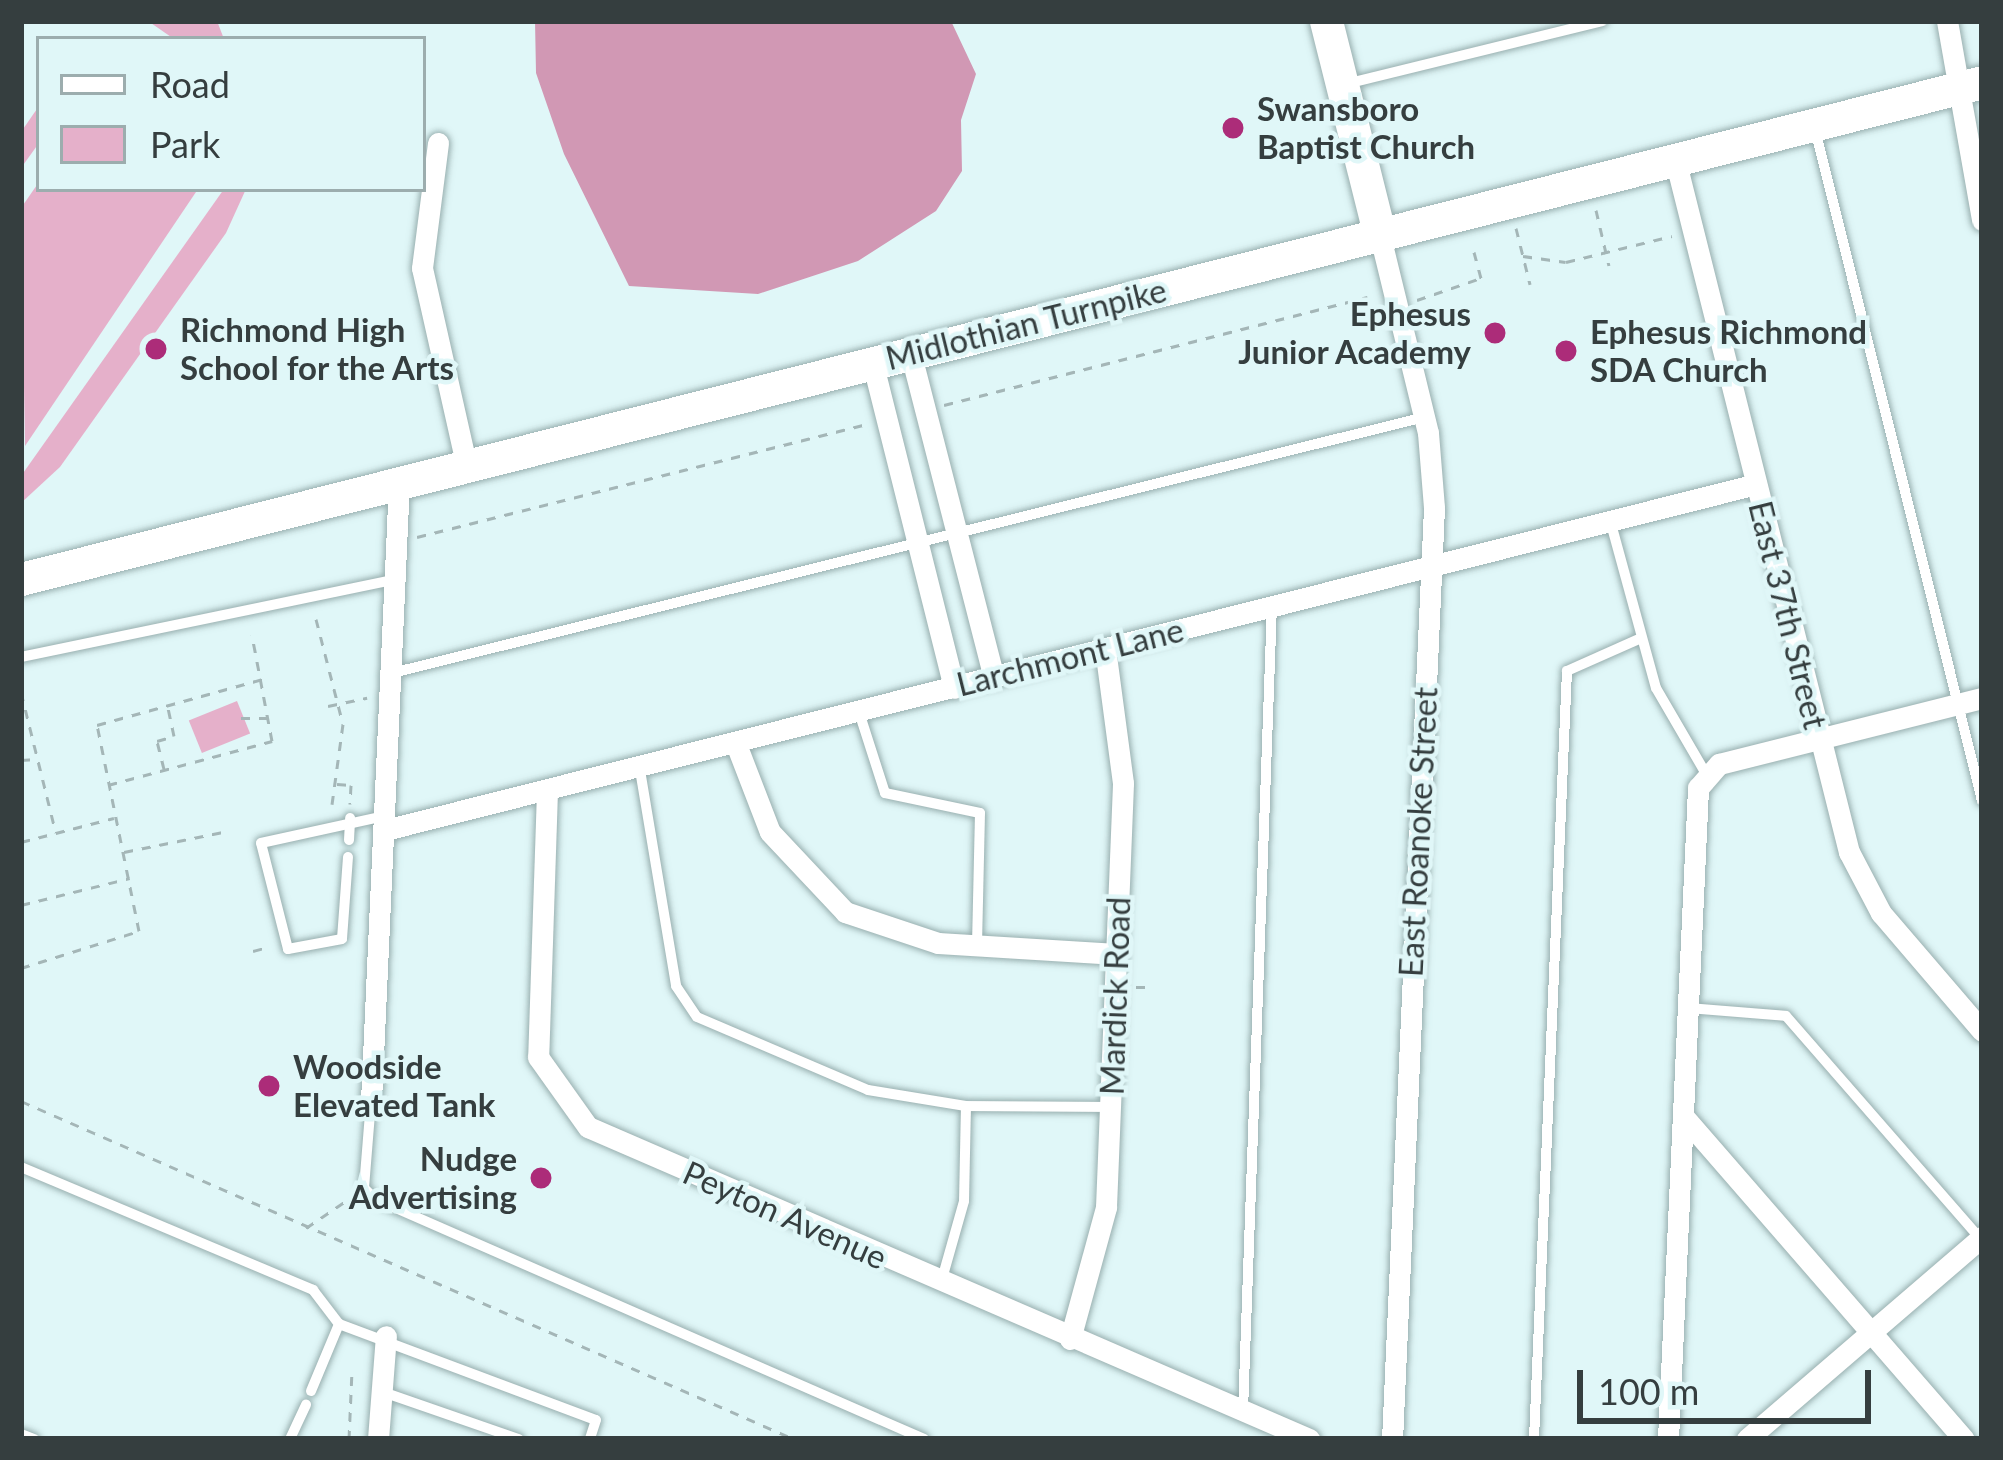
<!DOCTYPE html>
<style>
body{margin:0}
#map{position:relative;width:2003px;height:1460px;overflow:hidden;background:#e0f7f8;font-family:Lato,sans-serif}
div>[style]{position:absolute}
[style*='--x']{left:calc(var(--x)*1px);top:calc(var(--y)*1px);width:calc(var(--w)*1px);rotate:calc(var(--a)*1deg)}
.green>*{inset:0;background:#e5b0ca;transform-origin:0 0}
.forest>*{inset:0;background:#d198b4}
.path>*{height:3px;margin-top:-1.5px;transform-origin:0;background:repeating-linear-gradient(90deg,#a4b6b7 0 9px,transparent 0 18px)}
.roads{filter:drop-shadow(0 0 3px #98afaf) drop-shadow(0 0 3px #98afaf)}
.service>*{height:10px;margin:-5px;padding:0 5px;transform-origin:5px;border-radius:5px;background:#fff}
.minor>*{height:21px;margin:-10.5px;padding:0 10.5px;transform-origin:10.5px;border-radius:10.5px;background:#fff}
.primary>*{height:33px;margin:-16.5px;padding:0 16.5px;transform-origin:16.5px;border-radius:16.5px;background:#fff}
.dots>*{width:33px;height:33px;translate:-50% -50%;box-sizing:border-box;border:6px solid #e0f7f8;border-radius:50%}
span{translate:-50% -50%;white-space:nowrap;text-align:center;line-height:1.15;-webkit-text-stroke:9px #e0f7f8;paint-order:stroke}
.poi-label{font-size:33px;color:#353e3f;font-weight:700}
.left{translate:0 -50%;text-align:left}
.right{translate:-100% -50%;text-align:right}
.street-label{font-size:33px;color:#353e3f}
.frame{position:absolute;inset:0;border:24px solid #353e3f;pointer-events:none}
.legend{position:absolute;left:36px;top:36px;width:390px;height:156px;box-sizing:border-box;background:#e0f7f8;border:3px solid #9cadae;margin:0;padding:15px 21px;list-style:none;font-size:36px;color:#353e3f}
.legend li{display:flex;align-items:center;gap:24px;height:60px}
.legend b{width:60px;border:3px solid #9cadae}
.scale{position:absolute;left:1577px;top:1370px;width:294px;height:54px;box-sizing:border-box;border:6px solid #353e3f;border-top:0;padding-left:15px;font-size:36px;line-height:42px;white-space:nowrap;color:#353e3f;-webkit-text-stroke:9px #e0f7f8;paint-order:stroke}
</style>
<div id="map">
<div class="green">
<i style="clip-path:polygon(148px 21px,217px 21px,224px 39px,174px 39px)"></i>
<i style="clip-path:polygon(39px 106px,39px 143px,21px 168px,21px 132px)"></i>
<i style="clip-path:polygon(39px 182px,198px 189px,25px 446px,21px 208px)"></i>
<i style="clip-path:polygon(224px 189px,246px 189px,226px 233px,60px 467px,21px 503px,21px 476px)"></i>
<i style="left:237px;top:701px;width:35px;height:52px;rotate:68deg"></i>
</div>
<div class="forest">
<i style="clip-path:polygon(535px 21px,951px 21px,976px 74px,961px 120px,962px 171px,936px 211px,858px 261px,758px 294px,629px 286px,564px 154px,536px 73px)"></i>
</div>
<div class="path">
<i style="--x:1596;--y:210;--w:57;--a:76.9"></i>
<i style="--x:1516;--y:228;--w:58;--a:76"></i>
<i style="--x:1474;--y:252;--w:30;--a:75"></i>
<i style="--x:1523;--y:256;--w:43;--a:7.9"></i>
<i style="--x:1566;--y:262;--w:109;--a:-13.8"></i>
<i style="--x:1417;--y:300;--w:68;--a:-19"></i>
<i style="--x:944;--y:405;--w:437;--a:-14.3"></i>
<i style="--x:417;--y:537;--w:465;--a:-14.1"></i>
<i style="--x:316;--y:619;--w:108;--a:75.6"></i>
<i style="--x:343;--y:724;--w:81;--a:97.8"></i>
<i style="--x:21;--y:692;--w:145;--a:76.1"></i>
<i style="--x:328;--y:706;--w:40;--a:-12"></i>
<i style="--x:241;--y:718;--w:32;--a:0"></i>
<i style="--x:21;--y:760;--w:16;--a:-4"></i>
<i style="--x:164;--y:769;--w:29;--a:-104"></i>
<i style="--x:157;--y:741;--w:18;--a:-16"></i>
<i style="--x:174;--y:736;--w:33;--a:-102"></i>
<i style="--x:337;--y:784;--w:14;--a:4"></i>
<i style="--x:351;--y:785;--w:19;--a:93"></i>
<i style="--x:108;--y:785;--w:170;--a:-15"></i>
<i style="--x:272;--y:741;--w:108;--a:-100.7"></i>
<i style="--x:21;--y:842;--w:96;--a:-14.5"></i>
<i style="--x:124;--y:852;--w:101;--a:-11.4"></i>
<i style="--x:21;--y:905;--w:112;--a:-13.9"></i>
<i style="--x:253;--y:951;--w:16;--a:-15"></i>
<i style="--x:21;--y:968;--w:124;--a:-17.4"></i>
<i style="--x:139;--y:931;--w:210;--a:-101.5"></i>
<i style="--x:97;--y:725;--w:172;--a:-15.5"></i>
<i style="--x:1136;--y:987;--w:16;--a:0"></i>
<i style="--x:21;--y:1101;--w:844;--a:23.62"></i>
<i style="--x:306;--y:1228;--w:57;--a:-34.2"></i>
<i style="--x:349;--y:1439;--w:69;--a:-87.5"></i>
</div>
<div class="roads">
<div class="service">
<i style="--x:1346;--y:84;--w:264;--a:-13.8"></i>
<i style="--x:1815;--y:129;--w:692;--a:76.04"></i>
<i style="--x:1610;--y:520;--w:174;--a:74.7"></i>
<i style="--x:1656;--y:688;--w:99;--a:59.8"></i>
<i style="--x:21;--y:657;--w:380;--a:-11.7"></i>
<i style="--x:392;--y:673;--w:1064;--a:-13.92"></i>
<i style="--x:859;--y:712;--w:85;--a:72.2"></i>
<i style="--x:885;--y:793;--w:97;--a:11.9"></i>
<i style="--x:980;--y:813;--w:132;--a:91.3"></i>
<i style="--x:639;--y:764;--w:225;--a:80.5"></i>
<i style="--x:676;--y:986;--w:37;--a:56"></i>
<i style="--x:697;--y:1017;--w:186;--a:23.1"></i>
<i style="--x:868;--y:1090;--w:99;--a:9.3"></i>
<i style="--x:966;--y:1106;--w:144;--a:0.4"></i>
<i style="--x:349;--y:840;--w:22;--a:-87"></i>
<i style="--x:348;--y:857;--w:82;--a:94.2"></i>
<i style="--x:342;--y:939;--w:55;--a:169.5"></i>
<i style="--x:288;--y:949;--w:109;--a:-104.3"></i>
<i style="--x:261;--y:843;--w:127;--a:-12.3"></i>
<i style="--x:1687;--y:1008;--w:99;--a:4.6"></i>
<i style="--x:1786;--y:1016;--w:295;--a:48.9"></i>
<i style="--x:371;--y:1101;--w:87;--a:94.6"></i>
<i style="--x:364;--y:1188;--w:16;--a:45"></i>
<i style="--x:375;--y:1199;--w:599;--a:23.61"></i>
<i style="--x:21;--y:1167;--w:317;--a:22.8"></i>
<i style="--x:313;--y:1290;--w:43;--a:52.6"></i>
<i style="--x:339;--y:1324;--w:274;--a:20.5"></i>
<i style="--x:596;--y:1420;--w:20;--a:108"></i>
<i style="--x:942;--y:1279;--w:81;--a:-74.2"></i>
<i style="--x:964;--y:1201;--w:95;--a:-88.8"></i>
<i style="--x:311;--y:1391;--w:73;--a:-67.3"></i>
<i style="--x:380;--y:1391;--w:147;--a:19.1"></i>
<i style="--x:1243;--y:1411;--w:807;--a:-87.94"></i>
<i style="--x:21;--y:1434;--w:14;--a:21"></i>
<i style="--x:290;--y:1439;--w:38;--a:-65"></i>
<i style="--x:1534;--y:1439;--w:769;--a:-87.54"></i>
<i style="--x:1567;--y:671;--w:79;--a:-24"></i>
</div>
<div class="minor">
<i style="--x:1947;--y:21;--w:202;--a:80"></i>
<i style="--x:438;--y:143;--w:126;--a:97.3"></i>
<i style="--x:422;--y:268;--w:200;--a:77.3"></i>
<i style="--x:1675;--y:159;--w:715;--a:75.91"></i>
<i style="--x:1849;--y:852;--w:69;--a:62.3"></i>
<i style="--x:1881;--y:913;--w:155;--a:49.4"></i>
<i style="--x:1379;--y:232;--w:207;--a:76.3"></i>
<i style="--x:1428;--y:433;--w:75;--a:85.4"></i>
<i style="--x:1434;--y:508;--w:932;--a:92.58"></i>
<i style="--x:910;--y:351;--w:337;--a:75.6"></i>
<i style="--x:872;--y:361;--w:337;--a:75.9"></i>
<i style="--x:736;--y:744;--w:94;--a:68.9"></i>
<i style="--x:770;--y:832;--w:110;--a:46.8"></i>
<i style="--x:845;--y:912;--w:98;--a:18.4"></i>
<i style="--x:938;--y:943;--w:179;--a:3.5"></i>
<i style="--x:547;--y:791;--w:266;--a:91.9"></i>
<i style="--x:538;--y:1057;--w:86;--a:54.5"></i>
<i style="--x:588;--y:1127;--w:786;--a:23.4"></i>
<i style="--x:385;--y:830;--w:1414;--a:-14.16"></i>
<i style="--x:371;--y:1101;--w:621;--a:-87.41"></i>
<i style="--x:1683;--y:1116;--w:428;--a:49"></i>
<i style="--x:1070;--y:1339;--w:137;--a:-74.7"></i>
<i style="--x:1106;--y:1207;--w:424;--a:-87.7"></i>
<i style="--x:1123;--y:783;--w:136;--a:-97.6"></i>
<i style="--x:378;--y:1439;--w:103;--a:-85.6"></i>
<i style="--x:1668;--y:1439;--w:652;--a:-87.36"></i>
<i style="--x:1698;--y:788;--w:32;--a:-49"></i>
<i style="--x:1719;--y:764;--w:271;--a:-14.1"></i>
<i style="--x:1747;--y:1439;--w:310;--a:-40.7"></i>
</div>
<div class="primary">
<i style="--x:1326;--y:21;--w:218;--a:75.9"></i>
<i style="--x:21;--y:579;--w:2023;--a:-14.22"></i>
</div>
</div>
<div class="dots">
<i style="left:1233px;top:128px;background:#ac2c79"></i>
<i style="left:1495px;top:333px;background:#ac2c79"></i>
<i style="left:156px;top:349px;background:#ac2c79"></i>
<i style="left:1566px;top:351px;background:#ac2c79"></i>
<i style="left:269px;top:1086px;background:#ac2c79"></i>
<i style="left:541px;top:1178px;background:#ac2c79"></i>
</div>
<div class="poi-label">
<span class="left" style="left:1257px;top:128px">Swansboro<br>Baptist Church</span>
<span class="right" style="left:1471px;top:333px">Ephesus<br>Junior Academy</span>
<span class="left" style="left:180px;top:349px">Richmond High<br>School for the Arts</span>
<span class="left" style="left:1590px;top:351px">Ephesus Richmond<br>SDA Church</span>
<span class="left" style="left:293px;top:1086px">Woodside<br>Elevated Tank</span>
<span class="right" style="left:517px;top:1178px">Nudge<br>Advertising</span>
</div>
<div class="street-label">
<span style="left:1026px;top:324px;rotate:-14deg">Midlothian Turnpike</span>
<span style="left:1788px;top:615px;rotate:76deg">East 37th Street</span>
<span style="left:1070px;top:657px;rotate:-14deg">Larchmont Lane</span>
<span style="left:1418px;top:832px;rotate:-87deg">East Roanoke Street</span>
<span style="left:1115px;top:996px;rotate:-88deg">Mardick Road</span>
<span style="left:785px;top:1215px;rotate:24deg">Peyton Avenue</span>
</div>
<div class="frame"></div>
<ul class="legend">
<li><b style="height:15px;background:#fff"></b>Road</li>
<li><b style="height:33px;background:#e5b0ca"></b>Park</li>
</ul>
<div class="scale">100 m</div>
</div>
